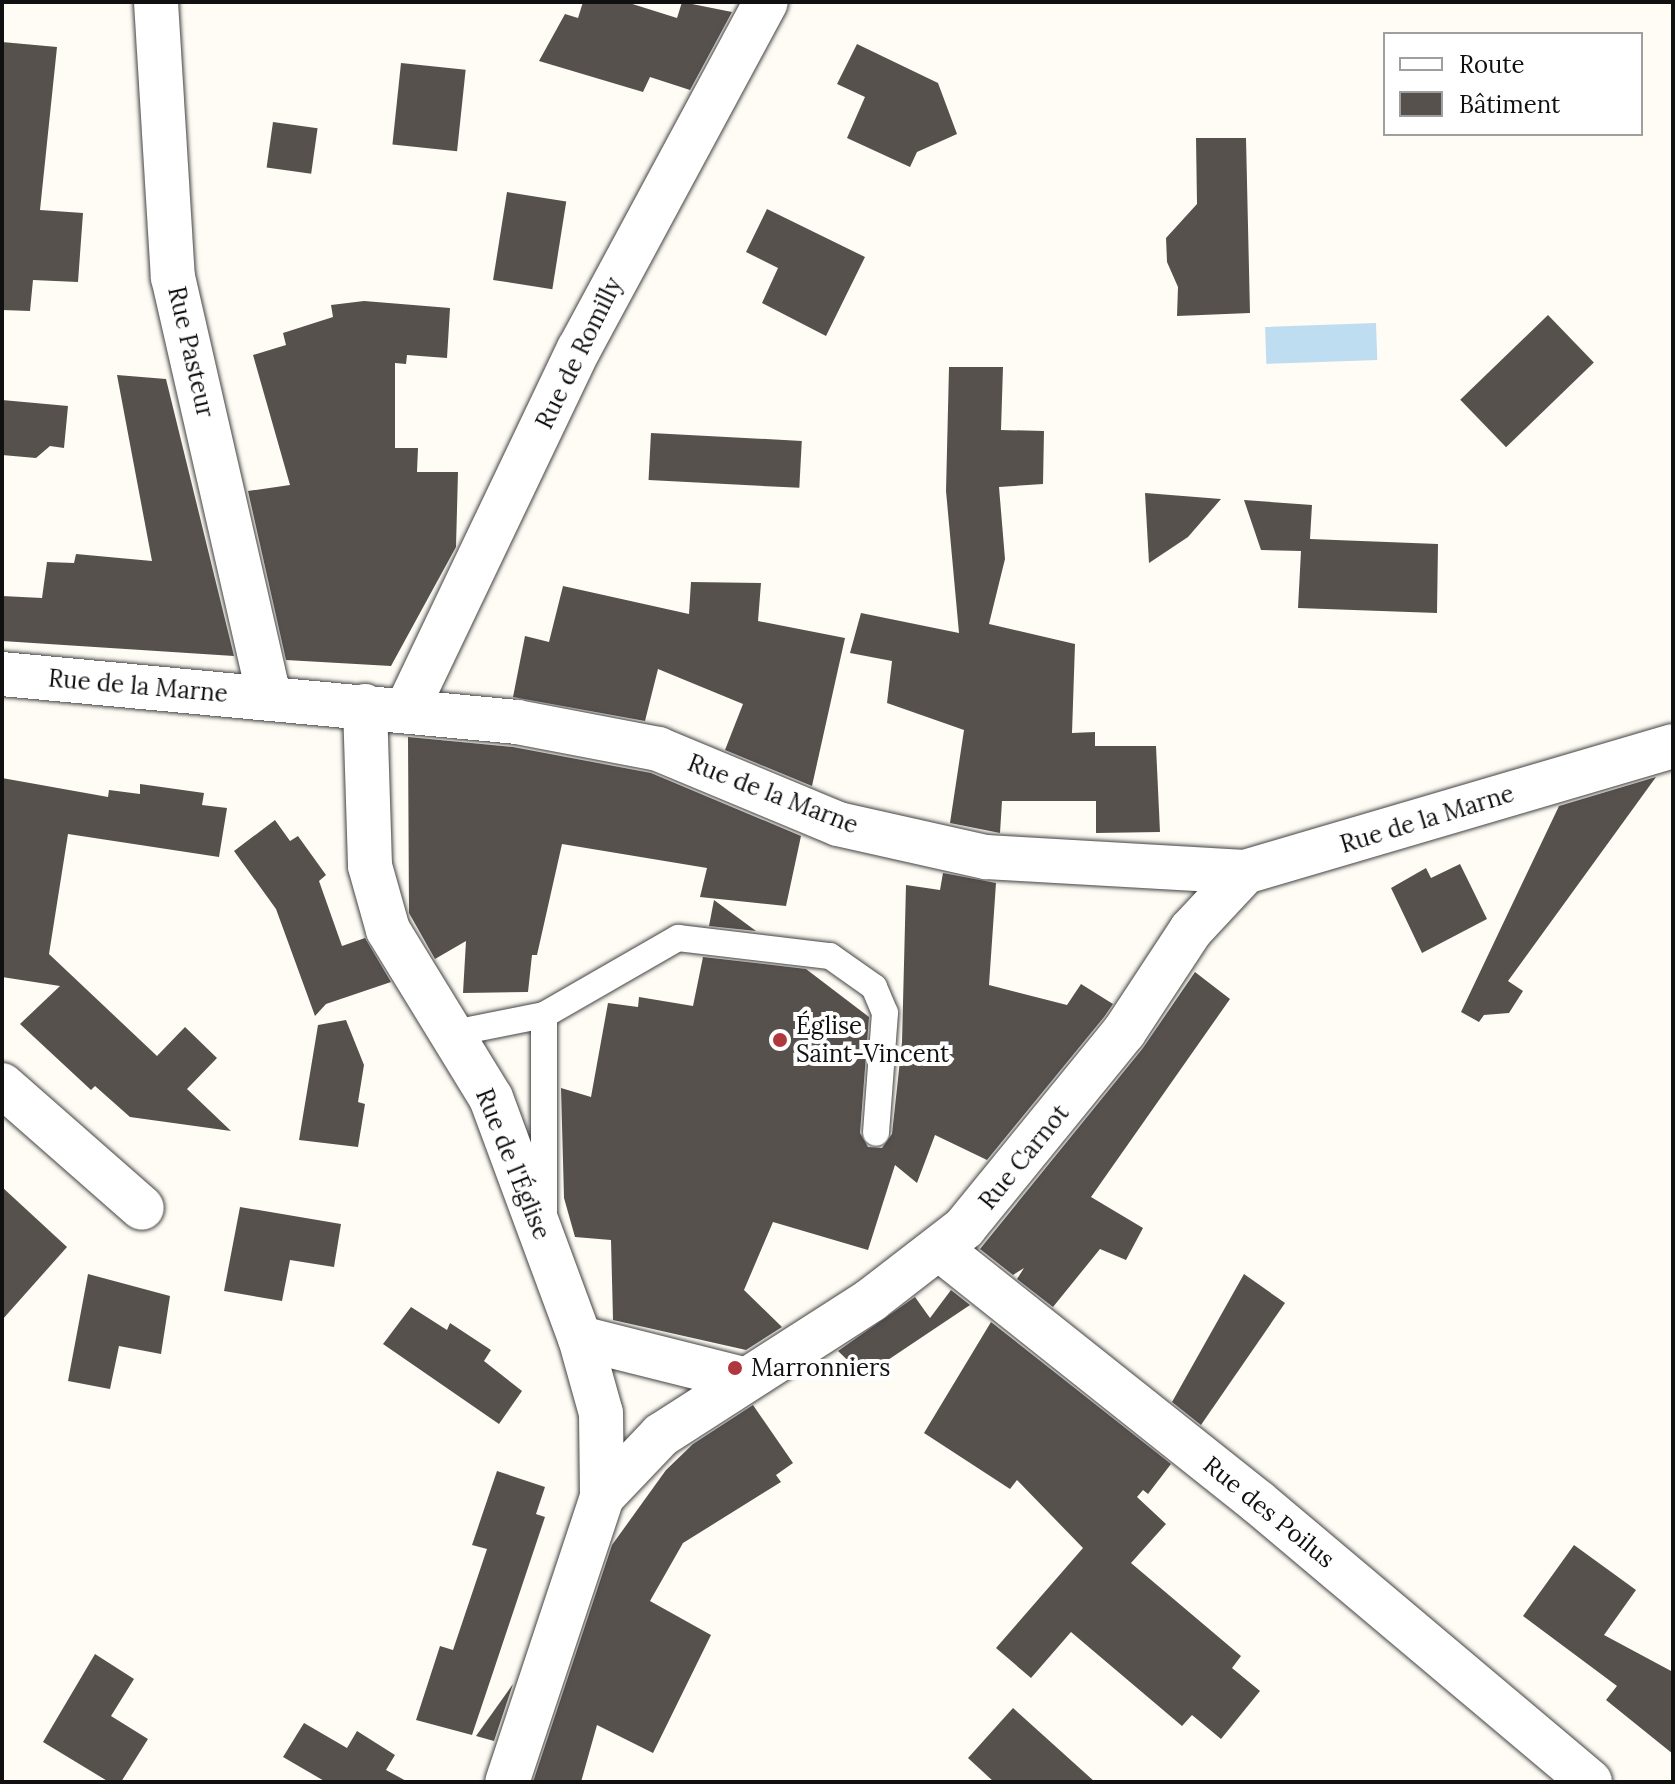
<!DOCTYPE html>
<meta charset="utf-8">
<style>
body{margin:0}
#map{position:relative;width:1675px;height:1784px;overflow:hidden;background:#fefcf4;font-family:Lora,serif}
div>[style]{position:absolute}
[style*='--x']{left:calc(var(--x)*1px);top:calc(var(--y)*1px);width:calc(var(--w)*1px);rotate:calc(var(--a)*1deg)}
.water>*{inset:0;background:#beddf0;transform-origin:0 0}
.building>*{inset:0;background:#57514e;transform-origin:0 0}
.roads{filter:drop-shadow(0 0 2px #434343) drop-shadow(0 0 2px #434343)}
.service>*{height:26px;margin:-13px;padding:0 13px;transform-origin:13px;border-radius:13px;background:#fff}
.minor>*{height:44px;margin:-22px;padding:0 22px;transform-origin:22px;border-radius:22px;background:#fff}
.dots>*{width:22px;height:22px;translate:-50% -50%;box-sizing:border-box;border:4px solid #fff;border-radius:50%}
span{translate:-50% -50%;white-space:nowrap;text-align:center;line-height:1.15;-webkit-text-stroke:8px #fff;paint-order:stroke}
.street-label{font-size:24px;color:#101010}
.poi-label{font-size:24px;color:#101010}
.left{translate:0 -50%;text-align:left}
.frame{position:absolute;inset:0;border:4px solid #101010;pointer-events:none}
.legend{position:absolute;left:1383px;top:32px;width:260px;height:104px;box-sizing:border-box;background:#fff;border:2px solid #9f9f9f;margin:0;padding:10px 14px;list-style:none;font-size:24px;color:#101010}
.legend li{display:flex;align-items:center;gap:16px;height:40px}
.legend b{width:40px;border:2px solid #9f9f9f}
</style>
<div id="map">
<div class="water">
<i style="left:1376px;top:323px;width:37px;height:111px;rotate:88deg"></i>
</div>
<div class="building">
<i style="clip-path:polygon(583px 2px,626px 2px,677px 18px,682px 2px,732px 12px,690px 90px,650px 77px,643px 92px,539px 61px,565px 14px,578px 18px)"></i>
<i style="clip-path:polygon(2px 42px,57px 47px,40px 210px,83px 213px,78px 282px,33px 280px,30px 311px,2px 310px)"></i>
<i style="clip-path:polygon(857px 44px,938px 83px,957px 134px,917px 152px,910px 167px,847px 138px,865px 97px,837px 84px)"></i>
<i style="left:401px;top:63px;width:65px;height:82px;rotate:6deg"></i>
<i style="left:273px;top:122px;width:45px;height:46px;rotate:8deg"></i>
<i style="clip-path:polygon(1196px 138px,1246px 138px,1250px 313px,1177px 316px,1178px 287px,1167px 262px,1166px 238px,1197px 204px)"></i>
<i style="left:507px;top:192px;width:60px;height:89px;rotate:9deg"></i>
<i style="clip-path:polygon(767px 209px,865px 257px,826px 336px,762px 303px,778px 268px,746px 252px)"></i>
<i style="clip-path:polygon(364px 301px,450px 308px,447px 358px,407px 355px,406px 364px,395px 363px,395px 448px,418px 448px,417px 472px,458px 472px,456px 547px,391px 666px,286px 660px,248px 491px,290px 485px,253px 355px,286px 345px,283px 333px,333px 317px,331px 305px)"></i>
<i style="left:1548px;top:315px;width:66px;height:122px;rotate:46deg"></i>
<i style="clip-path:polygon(949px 367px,1003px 367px,1001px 430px,1044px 431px,1043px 484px,999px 487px,1005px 559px,989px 624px,1075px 644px,1072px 733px,1095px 732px,1095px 746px,1156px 746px,1160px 832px,1096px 833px,1096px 801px,1002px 801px,1000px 833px,950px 823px,964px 730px,887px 703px,892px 661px,850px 653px,861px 613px,959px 633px,946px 491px)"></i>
<i style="clip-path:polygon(117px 375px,166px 379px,234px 656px,2px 641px,2px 596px,42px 598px,47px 562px,74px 563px,76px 554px,152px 561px)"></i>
<i style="clip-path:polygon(2px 400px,68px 406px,64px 448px,50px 446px,36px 458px,2px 455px)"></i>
<i style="left:651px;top:433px;width:151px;height:47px;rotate:3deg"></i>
<i style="clip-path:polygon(1145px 493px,1221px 499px,1188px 537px,1149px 563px)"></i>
<i style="clip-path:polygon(1244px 500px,1312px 505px,1310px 539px,1438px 544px,1437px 613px,1298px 608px,1301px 551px,1261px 550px)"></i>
<i style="clip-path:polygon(691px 582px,761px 583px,758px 621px,845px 638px,812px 786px,725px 750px,743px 704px,658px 669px,645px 721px,513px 697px,525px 636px,549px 642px,563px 586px,689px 614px)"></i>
<i style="clip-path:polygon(408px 737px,513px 747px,651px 773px,801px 836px,786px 906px,700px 897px,707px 868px,562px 844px,537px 955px,532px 955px,528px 992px,463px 993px,466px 941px,435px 959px,409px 913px)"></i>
<i style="clip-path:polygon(1656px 777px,1508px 981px,1523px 991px,1509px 1013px,1484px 1015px,1479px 1022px,1461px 1012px,1559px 806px)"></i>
<i style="clip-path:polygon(2px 778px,108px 797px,109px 790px,140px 794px,140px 784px,204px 793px,202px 805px,227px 808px,219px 857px,68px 834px,49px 954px,157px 1056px,185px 1027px,217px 1058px,187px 1089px,231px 1131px,130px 1117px,95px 1086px,91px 1090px,20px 1024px,60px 986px,2px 977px)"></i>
<i style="clip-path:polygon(275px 820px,290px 841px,298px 836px,326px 875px,319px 881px,342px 946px,365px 938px,391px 982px,326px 1004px,315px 1016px,276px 909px,234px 851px)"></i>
<i style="clip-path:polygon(1460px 864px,1487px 919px,1422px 953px,1391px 888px,1426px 868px,1431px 878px)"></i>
<i style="clip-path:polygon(943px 873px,996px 883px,989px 985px,1067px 1005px,1081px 984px,1113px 1004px,1104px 1017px,987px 1160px,935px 1135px,917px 1183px,895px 1165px,868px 1250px,773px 1222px,744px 1290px,782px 1327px,746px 1350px,613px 1320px,611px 1240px,575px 1237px,564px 1198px,561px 1088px,591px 1097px,608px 1003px,638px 1007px,639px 997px,693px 1006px,703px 957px,806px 969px,869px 1017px,860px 1133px,868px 1147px,882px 1148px,892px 1134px,902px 1042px,906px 885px,940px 890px)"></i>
<i style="clip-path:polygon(714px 900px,756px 931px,709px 926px)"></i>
<i style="clip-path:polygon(1195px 972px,1230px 999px,1091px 1197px,1143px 1228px,1126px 1260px,1100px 1249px,1053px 1307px,1017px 1279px,1024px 1268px,1013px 1275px,980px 1249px,1143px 1048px)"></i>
<i style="clip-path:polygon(346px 1020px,364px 1065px,358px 1102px,365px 1104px,358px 1147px,299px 1140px,318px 1025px)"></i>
<i style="clip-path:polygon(2px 1187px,67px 1247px,2px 1320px)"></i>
<i style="clip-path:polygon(240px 1207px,341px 1224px,334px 1267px,290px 1260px,282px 1301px,224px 1291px)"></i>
<i style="clip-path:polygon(88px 1274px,170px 1296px,161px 1354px,119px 1346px,110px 1389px,68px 1381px)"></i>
<i style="clip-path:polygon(1244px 1274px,1285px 1303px,1201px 1425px,1172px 1402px)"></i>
<i style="clip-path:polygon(951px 1290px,970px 1305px,864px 1376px,838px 1351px,915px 1297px,930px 1318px)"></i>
<i style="clip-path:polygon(411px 1307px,447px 1330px,450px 1323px,491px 1350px,484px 1361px,522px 1391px,499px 1424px,383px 1344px)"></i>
<i style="clip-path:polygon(991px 1322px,1171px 1464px,1148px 1494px,1143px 1490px,1137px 1497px,1166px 1524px,1131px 1563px,1241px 1656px,1232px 1668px,1260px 1691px,1221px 1739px,1192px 1715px,1182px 1726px,1071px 1632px,1031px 1678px,996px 1648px,1083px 1548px,1017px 1480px,1010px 1489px,924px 1433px)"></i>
<i style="clip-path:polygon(753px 1405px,793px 1463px,776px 1475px,781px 1482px,683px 1543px,650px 1601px,711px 1635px,653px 1753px,597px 1725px,581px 1782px,533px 1782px,612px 1545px,666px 1470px,693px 1444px)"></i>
<i style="clip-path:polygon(497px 1471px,545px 1487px,536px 1514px,545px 1517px,472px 1735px,416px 1720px,440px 1646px,453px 1650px,487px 1549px,472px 1545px)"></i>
<i style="clip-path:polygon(1574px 1545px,1636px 1590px,1604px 1635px,1673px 1672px,1673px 1754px,1606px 1700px,1617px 1686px,1523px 1616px)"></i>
<i style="clip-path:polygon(95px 1654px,134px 1679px,111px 1716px,148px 1739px,121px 1782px,109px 1782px,43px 1742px)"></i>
<i style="clip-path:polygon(513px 1684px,494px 1741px,476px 1736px)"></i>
<i style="clip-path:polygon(1013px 1708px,1095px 1782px,994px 1782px,968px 1758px)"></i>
<i style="clip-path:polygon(304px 1723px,347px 1748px,357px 1731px,395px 1755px,386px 1770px,408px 1782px,326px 1782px,283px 1757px)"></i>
</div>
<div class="roads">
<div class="service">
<i style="--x:544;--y:1015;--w:196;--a:90"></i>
<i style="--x:449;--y:1034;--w:97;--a:-11.3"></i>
<i style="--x:544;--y:1015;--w:155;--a:-29.9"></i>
<i style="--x:678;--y:938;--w:153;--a:6.8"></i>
<i style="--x:830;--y:956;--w:54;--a:35.2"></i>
<i style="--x:874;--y:987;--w:28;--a:67"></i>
<i style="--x:885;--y:1013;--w:120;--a:94.3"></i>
</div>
<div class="minor">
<i style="--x:156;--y:2;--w:276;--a:86.5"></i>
<i style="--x:173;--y:277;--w:430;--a:77.1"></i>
<i style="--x:2;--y:674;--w:517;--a:5.32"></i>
<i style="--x:517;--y:722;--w:144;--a:10.8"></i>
<i style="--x:658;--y:749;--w:195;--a:22.6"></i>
<i style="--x:838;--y:824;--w:152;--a:12.6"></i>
<i style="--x:986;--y:857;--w:259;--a:3.3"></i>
<i style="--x:1245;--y:872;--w:446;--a:-16.4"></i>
<i style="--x:365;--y:706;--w:160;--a:88.2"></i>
<i style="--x:370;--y:866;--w:66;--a:74.3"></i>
<i style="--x:388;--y:930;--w:197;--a:58.5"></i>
<i style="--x:491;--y:1098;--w:256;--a:69.7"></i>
<i style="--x:580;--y:1338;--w:78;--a:74.4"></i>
<i style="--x:601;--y:1413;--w:84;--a:89.3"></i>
<i style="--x:602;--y:1497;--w:300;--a:108.4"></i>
<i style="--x:406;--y:711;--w:401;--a:-64.5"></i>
<i style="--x:579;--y:349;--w:394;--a:-61.7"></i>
<i style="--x:2;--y:1085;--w:186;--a:41.3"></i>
<i style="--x:941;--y:1250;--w:405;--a:38.5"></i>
<i style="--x:1258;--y:1502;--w:434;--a:40.1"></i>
<i style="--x:580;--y:1338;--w:168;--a:14.1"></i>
<i style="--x:602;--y:1497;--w:86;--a:-46.4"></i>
<i style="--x:661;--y:1435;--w:250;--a:-32.7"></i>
<i style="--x:871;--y:1300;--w:118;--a:-37.7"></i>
<i style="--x:964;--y:1228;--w:253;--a:-50.8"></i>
<i style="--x:1124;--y:1032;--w:122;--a:-56.7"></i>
<i style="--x:1191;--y:930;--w:79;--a:-47"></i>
</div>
</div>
<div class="dots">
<i style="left:780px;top:1040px;background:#b1373e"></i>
<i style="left:735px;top:1368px;background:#b1373e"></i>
</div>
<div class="street-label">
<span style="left:191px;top:352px;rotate:77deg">Rue Pasteur</span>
<span style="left:579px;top:353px;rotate:-64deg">Rue de Romilly</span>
<span style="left:138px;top:686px;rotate:5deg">Rue de la Marne</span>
<span style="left:773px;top:794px;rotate:21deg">Rue de la Marne</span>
<span style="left:1427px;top:819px;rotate:-17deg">Rue de la Marne</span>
<span style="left:1024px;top:1157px;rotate:-51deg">Rue Carnot</span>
<span style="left:513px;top:1164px;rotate:68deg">Rue de l'Église</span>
<span style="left:1269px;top:1512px;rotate:39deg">Rue des Poilus</span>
</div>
<div class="poi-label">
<span class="left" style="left:796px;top:1040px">Église<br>Saint-Vincent</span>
<span class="left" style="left:751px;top:1368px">Marronniers</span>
</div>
<div class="frame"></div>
<ul class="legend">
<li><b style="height:10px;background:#fff"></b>Route</li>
<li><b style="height:22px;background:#57514e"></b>Bâtiment</li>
</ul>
</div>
